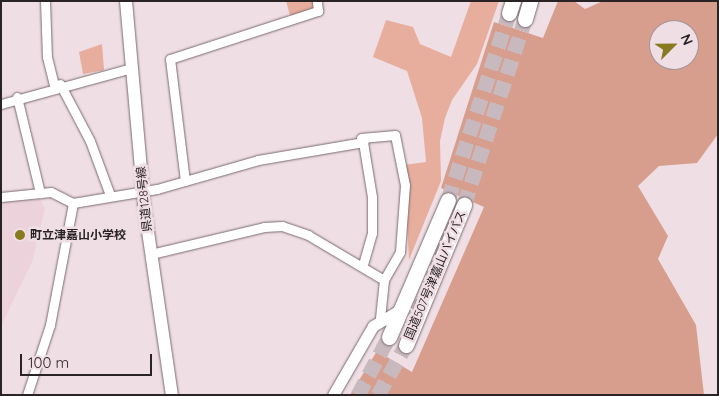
<!DOCTYPE html>
<meta charset="utf-8">
<style>
body{margin:0}
#map{position:relative;width:719px;height:396px;overflow:hidden;background:#efdee4;font-family:Quicksand,"Noto Sans JP",sans-serif}
div>[style]{position:absolute}
[style*='--x']{left:calc(var(--x)*1px);top:calc(var(--y)*1px);width:calc(var(--w)*1px);rotate:calc(var(--a)*1deg)}
.built>*{inset:0;background:#ecd2db}
.green>*{inset:0;background:#e7ae9d}
.forest>*{inset:0;background:#d89e8d}
.trunk-tunnel>*{height:15px;margin-top:-7.5px;transform-origin:0;background:repeating-linear-gradient(90deg,#c7b9be 0 15px,transparent 0 23px)}
.roads{filter:drop-shadow(0 0 1px #7a6b70) drop-shadow(0 0 1px #7a6b70)}
.minor>*{height:9px;margin:-4.5px;padding:0 4.5px;transform-origin:4.5px;border-radius:4.5px;background:#fff}
.tertiary>*{height:11px;margin:-5.5px;padding:0 5.5px;transform-origin:5.5px;border-radius:5.5px;background:#fff}
.secondary>*{height:12px;margin:-6px;padding:0 6px;transform-origin:6px;border-radius:6px;background:#fff}
.trunk>*{height:15px;margin:-7.5px;padding:0 7.5px;transform-origin:7.5px;border-radius:7.5px;background:#fff}
.dots>*{width:14px;height:14px;translate:-50% -50%;box-sizing:border-box;border:2px solid #efdee4;border-radius:50%}
span{translate:-50% -50%;white-space:nowrap;text-align:center;line-height:1.15;-webkit-text-stroke:5px #efdee4;paint-order:stroke}
.street-label{font-size:12px;color:#292325}
.poi-label{font-size:12px;color:#292325;font-weight:700}
.left{translate:0 -50%;text-align:left}
.frame{position:absolute;inset:0;border:2px solid #292325;pointer-events:none}
.north{position:absolute;left:649px;top:20px;width:50px;height:50px;box-sizing:border-box;background:#efdee4;border:1px solid #a09398;border-radius:50%;rotate:67deg;font-size:14px;font-weight:700;line-height:20px;text-align:center;color:#292325}
.north::after{content:'';display:block;margin:auto;width:18px;height:22px;background:#877a1f;clip-path:polygon(50% 0,100% 100%,50% 72%,0 100%)}
.scale{position:absolute;left:20px;top:354px;width:132px;height:22px;box-sizing:border-box;border:2px solid #292325;border-top:0;padding-left:6px;font-size:15px;line-height:18px;white-space:nowrap;color:#292325;-webkit-text-stroke:4px #efdee4;paint-order:stroke}
</style>
<div id="map">
<div class="built">
<i style="clip-path:polygon(35px 190px,45px 208px,32px 262px,1px 326px,1px 194px)"></i>
</div>
<div class="green">
<i style="clip-path:polygon(286px 1px,314px 1px,315px 8px,291px 19px)"></i>
<i style="clip-path:polygon(471px 1px,499px 1px,477px 64px,452px 100px,445px 118px,440px 141px,441px 181px,409px 260px,404px 165px,426px 162px,422px 118px,407px 71px,373px 57px,386px 20px,413px 27px,420px 44px,451px 57px)"></i>
<i style="clip-path:polygon(102px 44px,104px 70px,83px 74px,79px 52px)"></i>
</div>
<div class="forest">
<i style="clip-path:polygon(evenodd,558px 1px,574px 1px,585px 9px,603px 1px,718px 1px,718px 134px,697px 163px,659px 166px,638px 186px,668px 236px,658px 259px,696px 325px,704px 395px,350px 395px,377px 351px,412px 372px,484px 207px,441px 188px,494px 22px,543px 38px,558px 1px,659px 30px,689px 30px,689px 60px,659px 60px,659px 30px)"></i>
</div>
<div class="trunk-tunnel">
<i style="--x:448;--y:200;--w:197;--a:-71.9"></i>
<i style="--x:464;--y:205;--w:196;--a:-71.8"></i>
<i style="--x:358;--y:395;--w:66;--a:-61.9"></i>
<i style="--x:378;--y:395;--w:57;--a:-60.8"></i>
</div>
<div class="roads">
<div class="minor">
<i style="--x:45;--y:1;--w:56;--a:88"></i>
<i style="--x:47;--y:57;--w:30;--a:76"></i>
<i style="--x:60;--y:84;--w:64;--a:62.2"></i>
<i style="--x:90;--y:141;--w:58;--a:69.7"></i>
<i style="--x:17;--y:97;--w:99;--a:76.5"></i>
<i style="--x:1;--y:104;--w:136;--a:-15.4"></i>
<i style="--x:361;--y:138;--w:34;--a:-5"></i>
<i style="--x:395;--y:135;--w:51;--a:78.7"></i>
<i style="--x:405;--y:185;--w:67;--a:94.3"></i>
<i style="--x:400;--y:252;--w:32;--a:120"></i>
<i style="--x:384;--y:280;--w:39;--a:96"></i>
<i style="--x:185;--y:181;--w:123;--a:-97"></i>
<i style="--x:170;--y:59;--w:156;--a:-18"></i>
<i style="--x:318;--y:11;--w:10;--a:-96"></i>
<i style="--x:1;--y:197;--w:50;--a:-5.7"></i>
<i style="--x:51;--y:192;--w:25;--a:27"></i>
<i style="--x:73;--y:203;--w:85;--a:-9.5"></i>
<i style="--x:157;--y:189;--w:105;--a:-16"></i>
<i style="--x:258;--y:160;--w:107;--a:-9.7"></i>
<i style="--x:363;--y:142;--w:56;--a:80.7"></i>
<i style="--x:372;--y:197;--w:36;--a:90"></i>
<i style="--x:372;--y:233;--w:32;--a:106"></i>
<i style="--x:151;--y:254;--w:116;--a:-13.4"></i>
<i style="--x:264;--y:227;--w:18;--a:-3"></i>
<i style="--x:282;--y:226;--w:28;--a:19"></i>
<i style="--x:308;--y:235;--w:88;--a:30.6"></i>
<i style="--x:27;--y:395;--w:74;--a:-71.8"></i>
<i style="--x:50;--y:325;--w:124;--a:-79.3"></i>
</div>
<div class="tertiary">
<i style="--x:333;--y:395;--w:80;--a:-59.9"></i>
<i style="--x:373;--y:326;--w:35;--a:-31"></i>
</div>
<div class="secondary">
<i style="--x:126;--y:1;--w:204;--a:84.9"></i>
<i style="--x:144;--y:204;--w:193;--a:81.7"></i>
</div>
<div class="trunk">
<i style="--x:509;--y:13;--w:13;--a:-72"></i>
<i style="--x:525;--y:19;--w:19;--a:-74"></i>
<i style="--x:389;--y:337;--w:149;--a:-66.7"></i>
<i style="--x:406;--y:345;--w:152;--a:-67.5"></i>
</div>
</div>
<div class="dots">
<i style="left:20px;top:235px;background:#877a1f"></i>
</div>
<div class="street-label">
<span style="left:144px;top:199px;rotate:-96deg">県道128号線</span>
<span style="left:435px;top:275px;rotate:-67deg">国道507号津嘉山バイパス</span>
</div>
<div class="poi-label">
<span class="left" style="left:30px;top:235px">町立津嘉山小学校</span>
</div>
<div class="frame"></div>
<div class="north">N</div>
<div class="scale">100 m</div>
</div>
